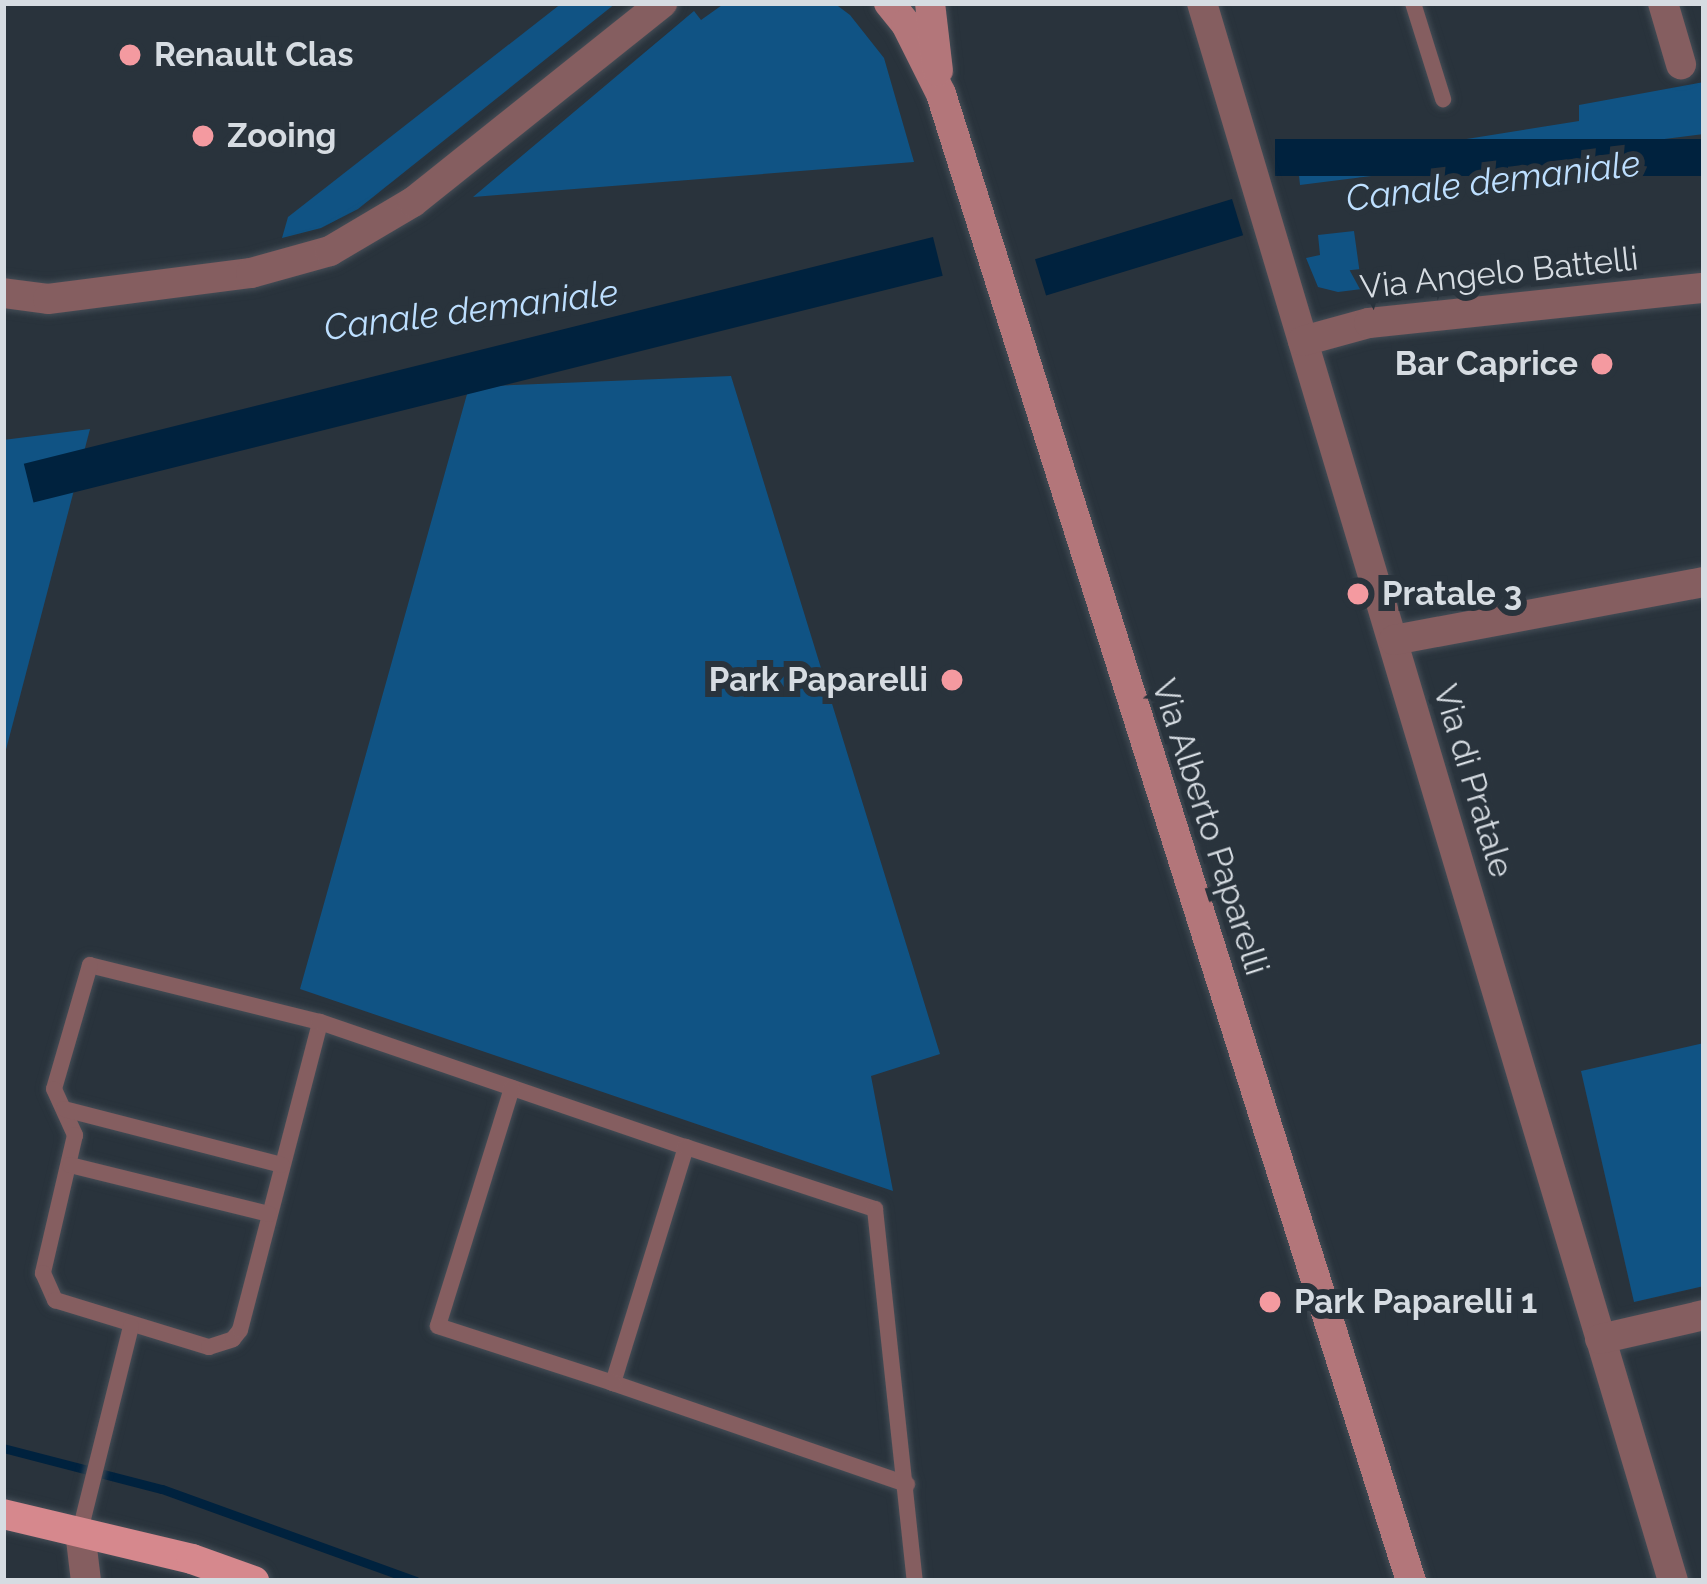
<!DOCTYPE html>
<style>
body{margin:0}
#map{position:relative;width:1707px;height:1584px;overflow:hidden;background:#29333c;font-family:Raleway,sans-serif}
div>[style]{position:absolute}
[style*='--x']{left:calc(var(--x)*1px);top:calc(var(--y)*1px);width:calc(var(--w)*1px);rotate:calc(var(--a)*1deg)}
.green>*{inset:0;background:#105384}
.water>*{inset:0;background:#00223e;transform-origin:0 0}
.stream>*{height:9px;margin:-4.5px;padding:0 4.5px;transform-origin:4.5px;border-radius:4.5px;background:#00223e}
.roads{filter:drop-shadow(0 0 3px #454e57) drop-shadow(0 0 3px #454e57)}
.service>*{height:16px;margin:-8px;padding:0 8px;transform-origin:8px;border-radius:8px;background:#855e60}
.minor>*{height:30px;margin:-15px;padding:0 15px;transform-origin:15px;border-radius:15px;background:#855e60}
.tertiary>*{height:30px;margin:-15px;padding:0 15px;transform-origin:15px;border-radius:15px;background:#855e60}
.secondary>*{height:30px;margin:-15px;padding:0 15px;transform-origin:15px;border-radius:15px;background:#b3767a}
.primary>*{height:30px;margin:-15px;padding:0 15px;transform-origin:15px;border-radius:15px;background:#d6888d}
.dots>*{width:33px;height:33px;translate:-50% -50%;box-sizing:border-box;border:6px solid #29333c;border-radius:50%}
span{translate:-50% -50%;white-space:nowrap;text-align:center;line-height:1.15;-webkit-text-stroke:12px #29333c;paint-order:stroke}
.poi-label{font-size:33px;color:#d6dce2;font-weight:700}
.left{translate:0 -50%;text-align:left}
.right{translate:-100% -50%;text-align:right}
.street-label{font-size:33px;color:#d6dce2}
.water-label{font-size:36px;color:#bddfff;font-style:italic}
.frame{position:absolute;inset:0;border:6px solid #d6dce2;pointer-events:none}
</style>
<div id="map">
<div class="green">
<i style="clip-path:polygon(562px 3px,616px 3px,358px 209px,321px 228px,282px 238px,288px 217px)"></i>
<i style="clip-path:polygon(725px 3px,834px 3px,850px 15px,884px 58px,914px 162px,473px 197px,694px 11px,701px 20px)"></i>
<i style="clip-path:polygon(1704px 82px,1704px 134px,1300px 185px,1298px 166px,1579px 121px,1579px 105px)"></i>
<i style="clip-path:polygon(1354px 231px,1362px 289px,1338px 292px,1318px 287px,1306px 258px,1320px 255px,1318px 235px)"></i>
<i style="clip-path:polygon(731px 376px,940px 1054px,871px 1076px,893px 1191px,300px 989px,469px 387px)"></i>
<i style="clip-path:polygon(90px 429px,3px 761px,3px 440px)"></i>
<i style="clip-path:polygon(1704px 1043px,1704px 1286px,1634px 1302px,1581px 1071px)"></i>
</div>
<div class="water">
<i style="left:1704px;top:139px;width:37px;height:429px;rotate:90deg"></i>
<i style="left:1232px;top:199px;width:38px;height:206px;rotate:73deg"></i>
<i style="left:933px;top:237px;width:40px;height:937px;rotate:76deg"></i>
</div>
<div class="stream">
<i style="--x:3;--y:1448;--w:164;--a:14.5"></i>
<i style="--x:162;--y:1489;--w:270;--a:19.9"></i>
</div>
<div class="roads">
<div class="service">
<i style="--x:1413;--y:3;--w:101;--a:72.6"></i>
<i style="--x:320;--y:1022;--w:237;--a:-166.1"></i>
<i style="--x:90;--y:965;--w:129;--a:106.2"></i>
<i style="--x:54;--y:1089;--w:51;--a:65.5"></i>
<i style="--x:75;--y:1135;--w:142;--a:103.1"></i>
<i style="--x:43;--y:1273;--w:30;--a:66"></i>
<i style="--x:55;--y:1300;--w:161;--a:17"></i>
<i style="--x:209;--y:1347;--w:25;--a:-18"></i>
<i style="--x:233;--y:1339;--w:11;--a:-52"></i>
<i style="--x:240;--y:1330;--w:318;--a:-75.4"></i>
<i style="--x:320;--y:1022;--w:387;--a:18.9"></i>
<i style="--x:686;--y:1147;--w:247;--a:107.2"></i>
<i style="--x:613;--y:1383;--w:311;--a:19"></i>
<i style="--x:512;--y:1088;--w:249;--a:107.3"></i>
<i style="--x:438;--y:1326;--w:184;--a:18"></i>
<i style="--x:64;--y:1109;--w:225;--a:14.4"></i>
<i style="--x:686;--y:1147;--w:199;--a:18.2"></i>
<i style="--x:875;--y:1209;--w:374;--a:83.9"></i>
<i style="--x:70;--y:1165;--w:205;--a:13.8"></i>
<i style="--x:80;--y:1531;--w:211;--a:-76"></i>
</div>
<div class="minor">
<i style="--x:1202;--y:3;--w:1647;--a:73.38"></i>
<i style="--x:1663;--y:3;--w:64;--a:73.6"></i>
<i style="--x:1303;--y:341;--w:68;--a:-15.3"></i>
<i style="--x:1369;--y:323;--w:337;--a:-6"></i>
<i style="--x:1394;--y:640;--w:315;--a:-10.6"></i>
<i style="--x:1600;--y:1339;--w:107;--a:-13"></i>
<i style="--x:80;--y:1531;--w:50;--a:83.2"></i>
</div>
<div class="tertiary">
<i style="--x:3;--y:293;--w:45;--a:7.6"></i>
<i style="--x:48;--y:299;--w:205;--a:-7.3"></i>
<i style="--x:251;--y:273;--w:82;--a:-15.6"></i>
<i style="--x:330;--y:251;--w:96;--a:-30.6"></i>
<i style="--x:413;--y:202;--w:319;--a:-38.6"></i>
</div>
<div class="secondary">
<i style="--x:889;--y:3;--w:27;--a:51"></i>
<i style="--x:906;--y:24;--w:78;--a:63.4"></i>
<i style="--x:941;--y:94;--w:1560;--a:72.46"></i>
<i style="--x:930;--y:3;--w:68;--a:83.3"></i>
</div>
<div class="primary">
<i style="--x:3;--y:1514;--w:194;--a:13.4"></i>
<i style="--x:192;--y:1559;--w:66;--a:19.5"></i>
</div>
</div>
<div class="dots">
<i style="left:130px;top:55px;background:#f49aa0"></i>
<i style="left:203px;top:136px;background:#f49aa0"></i>
<i style="left:1602px;top:364px;background:#f49aa0"></i>
<i style="left:1358px;top:594px;background:#f49aa0"></i>
<i style="left:952px;top:680px;background:#f49aa0"></i>
<i style="left:1270px;top:1302px;background:#f49aa0"></i>
</div>
<div class="poi-label">
<span class="left" style="left:154px;top:55px">Renault Clas</span>
<span class="left" style="left:227px;top:136px">Zooing</span>
<span class="right" style="left:1578px;top:364px">Bar Caprice</span>
<span class="left" style="left:1382px;top:594px">Pratale 3</span>
<span class="right" style="left:928px;top:680px">Park Paparelli</span>
<span class="left" style="left:1294px;top:1302px">Park Paparelli 1</span>
</div>
<div class="street-label">
<span style="left:1499px;top:273px;rotate:-6deg">Via Angelo Battelli</span>
<span style="left:1473px;top:781px;rotate:73deg">Via di Pratale</span>
<span style="left:1210px;top:827px;rotate:72deg">Via Alberto Paparelli</span>
</div>
<div class="water-label">
<span style="left:1493px;top:181px;rotate:-7deg">Canale demaniale</span>
<span style="left:471px;top:310px;rotate:-7deg">Canale demaniale</span>
</div>
<div class="frame"></div>
</div>
